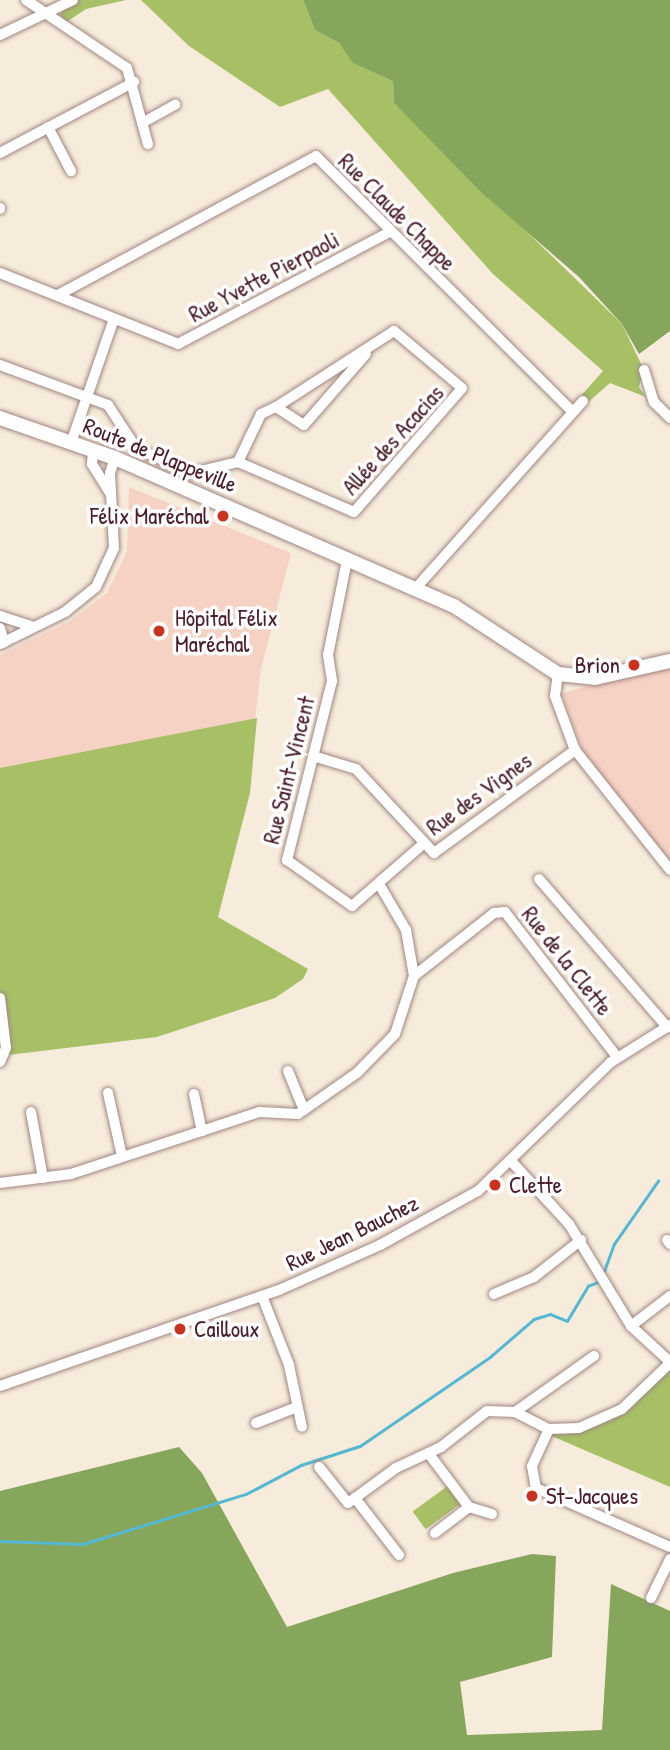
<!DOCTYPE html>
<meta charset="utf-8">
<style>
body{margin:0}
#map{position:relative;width:670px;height:1750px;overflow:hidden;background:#f7ecdb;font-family:"Patrick Hand",sans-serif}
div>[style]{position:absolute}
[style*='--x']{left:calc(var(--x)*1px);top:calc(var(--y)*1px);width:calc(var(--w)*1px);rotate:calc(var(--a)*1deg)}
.built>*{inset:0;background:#f6d2c4}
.green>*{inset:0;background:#a7c066;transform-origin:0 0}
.forest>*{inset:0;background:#85a65b}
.stream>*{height:2.5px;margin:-1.25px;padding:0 1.25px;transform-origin:1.25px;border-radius:1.25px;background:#54b8d2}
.roads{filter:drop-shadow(0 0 2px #a08683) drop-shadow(0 0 2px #a08683)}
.street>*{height:10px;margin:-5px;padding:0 5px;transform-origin:5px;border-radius:5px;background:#fff}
.secondary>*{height:14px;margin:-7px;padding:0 7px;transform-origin:7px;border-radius:7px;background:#fff}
.dots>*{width:19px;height:19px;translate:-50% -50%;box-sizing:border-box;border:4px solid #fff;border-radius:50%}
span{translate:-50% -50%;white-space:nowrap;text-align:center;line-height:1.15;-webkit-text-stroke:7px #fff;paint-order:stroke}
.street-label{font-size:23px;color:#4a1f2b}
.poi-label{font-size:23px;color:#4a1f2b}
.right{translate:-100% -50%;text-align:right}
.left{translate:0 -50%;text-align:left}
</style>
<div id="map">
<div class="built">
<i style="clip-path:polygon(129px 487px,291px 553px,261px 669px,253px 737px,0 778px,0 655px,70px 621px,107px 593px,127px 551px)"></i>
<i style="clip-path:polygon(670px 664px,670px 862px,584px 755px,562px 693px)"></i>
</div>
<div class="green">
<i style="clip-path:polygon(73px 0,126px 0,86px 9px,65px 23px,60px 14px)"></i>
<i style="clip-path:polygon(141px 0,303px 0,315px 30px,339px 43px,354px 63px,393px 81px,394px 103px,622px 324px,644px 370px,639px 387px,646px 397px,610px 383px,586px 404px,579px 398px,603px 371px,493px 274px,328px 89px,280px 107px,189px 46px)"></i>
<i style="clip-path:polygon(257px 718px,250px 793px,218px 917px,308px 969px,303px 979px,275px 998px,157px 1037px,0 1056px,0 768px)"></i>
<i style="clip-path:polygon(670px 1363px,670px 1487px,547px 1434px,605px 1419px)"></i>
<i style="left:449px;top:1485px;width:22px;height:45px;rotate:54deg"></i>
</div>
<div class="forest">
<i style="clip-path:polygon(303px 0,670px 0,670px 331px,639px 354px,622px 324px,579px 277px,482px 193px,394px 103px,393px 81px,353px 63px,339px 43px,315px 30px)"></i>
<i style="clip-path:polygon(179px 1447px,202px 1473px,287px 1627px,453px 1573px,532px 1554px,556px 1556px,552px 1657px,460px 1682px,467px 1735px,602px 1730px,611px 1584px,670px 1611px,670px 1750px,0 1750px,0 1491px)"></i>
</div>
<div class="stream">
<i style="--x:603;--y:1274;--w:32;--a:-70"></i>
<i style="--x:614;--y:1244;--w:77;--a:-55.1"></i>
<i style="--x:0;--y:1541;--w:83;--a:2.1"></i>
<i style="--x:83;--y:1544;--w:170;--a:-17.1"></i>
<i style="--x:246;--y:1494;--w:62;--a:-27.8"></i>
<i style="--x:301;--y:1465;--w:62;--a:-17.9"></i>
<i style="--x:360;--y:1446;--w:158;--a:-34.4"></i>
<i style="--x:490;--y:1357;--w:58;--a:-40.8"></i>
<i style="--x:534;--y:1319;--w:17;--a:-17"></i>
<i style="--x:550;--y:1314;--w:18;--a:22"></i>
<i style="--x:567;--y:1321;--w:41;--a:-59"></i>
<i style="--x:588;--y:1286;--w:11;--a:-22"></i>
</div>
<div class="roads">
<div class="street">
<i style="--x:26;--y:0;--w:122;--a:34"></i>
<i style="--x:127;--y:68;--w:79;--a:74.6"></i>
<i style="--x:0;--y:35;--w:81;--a:-25.6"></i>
<i style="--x:142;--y:123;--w:38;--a:-29"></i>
<i style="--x:48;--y:127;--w:50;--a:62.4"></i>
<i style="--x:0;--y:153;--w:152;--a:-27.9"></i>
<i style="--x:0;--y:208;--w:1;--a:90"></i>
<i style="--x:0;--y:273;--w:192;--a:21.7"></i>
<i style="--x:178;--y:344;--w:238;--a:-27.9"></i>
<i style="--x:58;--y:295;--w:293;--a:-28.3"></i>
<i style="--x:316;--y:156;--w:360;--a:44.9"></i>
<i style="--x:0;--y:365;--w:115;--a:20.3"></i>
<i style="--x:108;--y:405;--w:51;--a:56.9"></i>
<i style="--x:136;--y:448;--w:61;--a:24.1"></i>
<i style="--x:192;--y:473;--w:47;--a:-13.4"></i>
<i style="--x:238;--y:462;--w:126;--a:23.3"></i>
<i style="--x:354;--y:512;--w:164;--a:-48.9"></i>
<i style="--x:462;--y:388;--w:89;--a:-140"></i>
<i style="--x:394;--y:331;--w:140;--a:147.2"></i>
<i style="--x:644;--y:370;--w:34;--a:73"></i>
<i style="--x:654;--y:402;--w:23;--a:45"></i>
<i style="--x:71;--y:443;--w:131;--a:-70.9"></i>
<i style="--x:93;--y:450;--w:14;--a:94"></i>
<i style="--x:92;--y:464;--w:36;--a:58"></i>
<i style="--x:238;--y:462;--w:53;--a:-64.4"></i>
<i style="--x:261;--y:414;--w:17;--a:-25"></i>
<i style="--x:276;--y:407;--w:33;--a:33"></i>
<i style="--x:304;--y:425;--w:94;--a:-48.9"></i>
<i style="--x:347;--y:560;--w:97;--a:101.3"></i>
<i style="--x:328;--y:655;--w:26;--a:81"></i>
<i style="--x:332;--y:681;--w:185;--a:104.1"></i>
<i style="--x:287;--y:860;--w:80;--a:35.3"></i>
<i style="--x:352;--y:906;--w:94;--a:-41.1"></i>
<i style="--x:415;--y:589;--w:252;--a:-48.2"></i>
<i style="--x:0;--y:616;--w:35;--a:18"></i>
<i style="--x:0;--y:628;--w:15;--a:74"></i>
<i style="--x:0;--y:644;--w:72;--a:-26.2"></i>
<i style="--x:65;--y:612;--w:40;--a:-39"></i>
<i style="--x:96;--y:587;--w:43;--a:-65.2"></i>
<i style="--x:114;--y:548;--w:75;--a:-93.1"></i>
<i style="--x:110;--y:473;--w:16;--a:-72"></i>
<i style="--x:558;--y:674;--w:22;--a:98"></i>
<i style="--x:555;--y:696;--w:58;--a:69.7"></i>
<i style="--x:575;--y:750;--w:153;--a:51.6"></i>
<i style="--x:313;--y:756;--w:45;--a:16.8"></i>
<i style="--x:356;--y:769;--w:115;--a:47.1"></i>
<i style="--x:434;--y:853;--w:175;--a:-36.1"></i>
<i style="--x:539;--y:879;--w:196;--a:49.1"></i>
<i style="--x:414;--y:976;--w:102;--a:-38.2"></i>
<i style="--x:494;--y:913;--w:11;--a:-5"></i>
<i style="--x:505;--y:912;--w:183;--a:52.3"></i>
<i style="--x:0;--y:998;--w:50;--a:83.2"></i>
<i style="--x:6;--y:1048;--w:15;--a:113"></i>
<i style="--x:288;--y:1071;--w:42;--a:67.7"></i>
<i style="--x:108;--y:1093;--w:65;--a:77.5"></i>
<i style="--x:194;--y:1094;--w:38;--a:78"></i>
<i style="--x:31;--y:1112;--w:67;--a:79.7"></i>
<i style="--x:511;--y:1161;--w:86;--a:47.4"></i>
<i style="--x:569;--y:1224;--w:119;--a:58.7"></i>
<i style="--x:631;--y:1326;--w:53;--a:42.7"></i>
<i style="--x:0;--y:1183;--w:72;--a:-7.2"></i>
<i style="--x:71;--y:1174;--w:199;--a:-18.2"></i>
<i style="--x:260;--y:1112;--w:38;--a:3"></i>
<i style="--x:298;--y:1114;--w:72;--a:-34.8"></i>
<i style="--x:357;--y:1073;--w:54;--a:-45.7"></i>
<i style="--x:395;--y:1034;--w:61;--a:-71.9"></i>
<i style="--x:414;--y:976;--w:47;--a:-99.9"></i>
<i style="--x:406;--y:930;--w:53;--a:-120.4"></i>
<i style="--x:667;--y:1240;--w:5;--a:53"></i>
<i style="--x:494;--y:1294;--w:43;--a:-23"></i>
<i style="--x:534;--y:1277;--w:60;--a:-38.2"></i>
<i style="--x:262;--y:1296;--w:74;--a:68.6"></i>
<i style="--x:289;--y:1365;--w:63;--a:78.2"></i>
<i style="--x:631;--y:1326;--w:49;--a:-37.6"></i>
<i style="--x:0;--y:1386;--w:295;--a:-19"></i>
<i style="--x:279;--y:1290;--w:111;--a:-24"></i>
<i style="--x:380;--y:1245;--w:112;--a:-28.9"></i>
<i style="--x:478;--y:1191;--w:185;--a:-44.1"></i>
<i style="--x:611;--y:1062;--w:70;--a:-32.1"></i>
<i style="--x:515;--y:1412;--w:97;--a:-35.3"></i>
<i style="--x:256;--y:1423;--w:44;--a:-21.3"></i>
<i style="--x:549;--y:1429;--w:41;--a:114.7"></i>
<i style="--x:532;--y:1466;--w:22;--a:80"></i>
<i style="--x:536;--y:1488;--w:146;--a:23.8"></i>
<i style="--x:429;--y:1454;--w:66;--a:53"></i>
<i style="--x:469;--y:1507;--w:43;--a:142.6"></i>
<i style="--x:319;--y:1467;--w:46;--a:51.1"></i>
<i style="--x:348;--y:1503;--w:9;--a:-36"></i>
<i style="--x:355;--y:1498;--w:72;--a:52.3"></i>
<i style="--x:355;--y:1498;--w:51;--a:-36.2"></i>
<i style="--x:396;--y:1468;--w:50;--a:-25"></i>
<i style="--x:441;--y:1447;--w:58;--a:-38"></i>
<i style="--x:487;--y:1411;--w:28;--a:2"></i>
<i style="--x:515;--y:1412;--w:38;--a:27"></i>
<i style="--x:549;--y:1429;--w:30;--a:-2"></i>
<i style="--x:579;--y:1428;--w:47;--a:-23.8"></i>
<i style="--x:622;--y:1409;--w:66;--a:-43.8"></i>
<i style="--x:469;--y:1507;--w:24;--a:17"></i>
<i style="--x:651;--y:1598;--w:43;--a:-64"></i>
</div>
<div class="secondary">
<i style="--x:0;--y:418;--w:122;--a:19.2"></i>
<i style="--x:115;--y:458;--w:370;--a:23.6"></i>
<i style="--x:454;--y:606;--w:124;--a:33.2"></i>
<i style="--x:558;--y:674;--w:37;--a:6"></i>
<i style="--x:595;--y:678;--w:77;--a:-12.8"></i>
</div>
</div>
<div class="dots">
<i style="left:223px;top:516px;background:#c8321e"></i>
<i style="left:159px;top:631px;background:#c8321e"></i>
<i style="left:634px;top:665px;background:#c8321e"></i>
<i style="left:495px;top:1185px;background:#c8321e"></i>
<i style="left:180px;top:1329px;background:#c8321e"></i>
<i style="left:532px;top:1496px;background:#c8321e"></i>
</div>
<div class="street-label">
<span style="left:397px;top:212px;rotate:45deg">Rue Claude Chappe</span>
<span style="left:264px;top:277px;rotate:-28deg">Rue Yvette Pierpaoli</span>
<span style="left:393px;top:440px;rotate:-48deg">Allée des Acacias</span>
<span style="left:160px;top:455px;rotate:22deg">Route de Plappeville</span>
<span style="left:289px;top:770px;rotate:-76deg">Rue Saint-Vincent</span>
<span style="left:479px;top:794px;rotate:-36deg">Rue des Vignes</span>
<span style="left:567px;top:961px;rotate:52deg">Rue de la Clette</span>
<span style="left:352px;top:1233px;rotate:-26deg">Rue Jean Bauchez</span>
</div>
<div class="poi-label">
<span class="right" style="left:209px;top:516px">Félix Maréchal</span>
<span class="left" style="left:175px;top:631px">Hôpital Félix<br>Maréchal</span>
<span class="right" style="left:620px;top:665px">Brion</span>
<span class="left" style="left:509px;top:1185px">Clette</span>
<span class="left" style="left:194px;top:1329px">Cailloux</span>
<span class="left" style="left:546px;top:1496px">St-Jacques</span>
</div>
</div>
